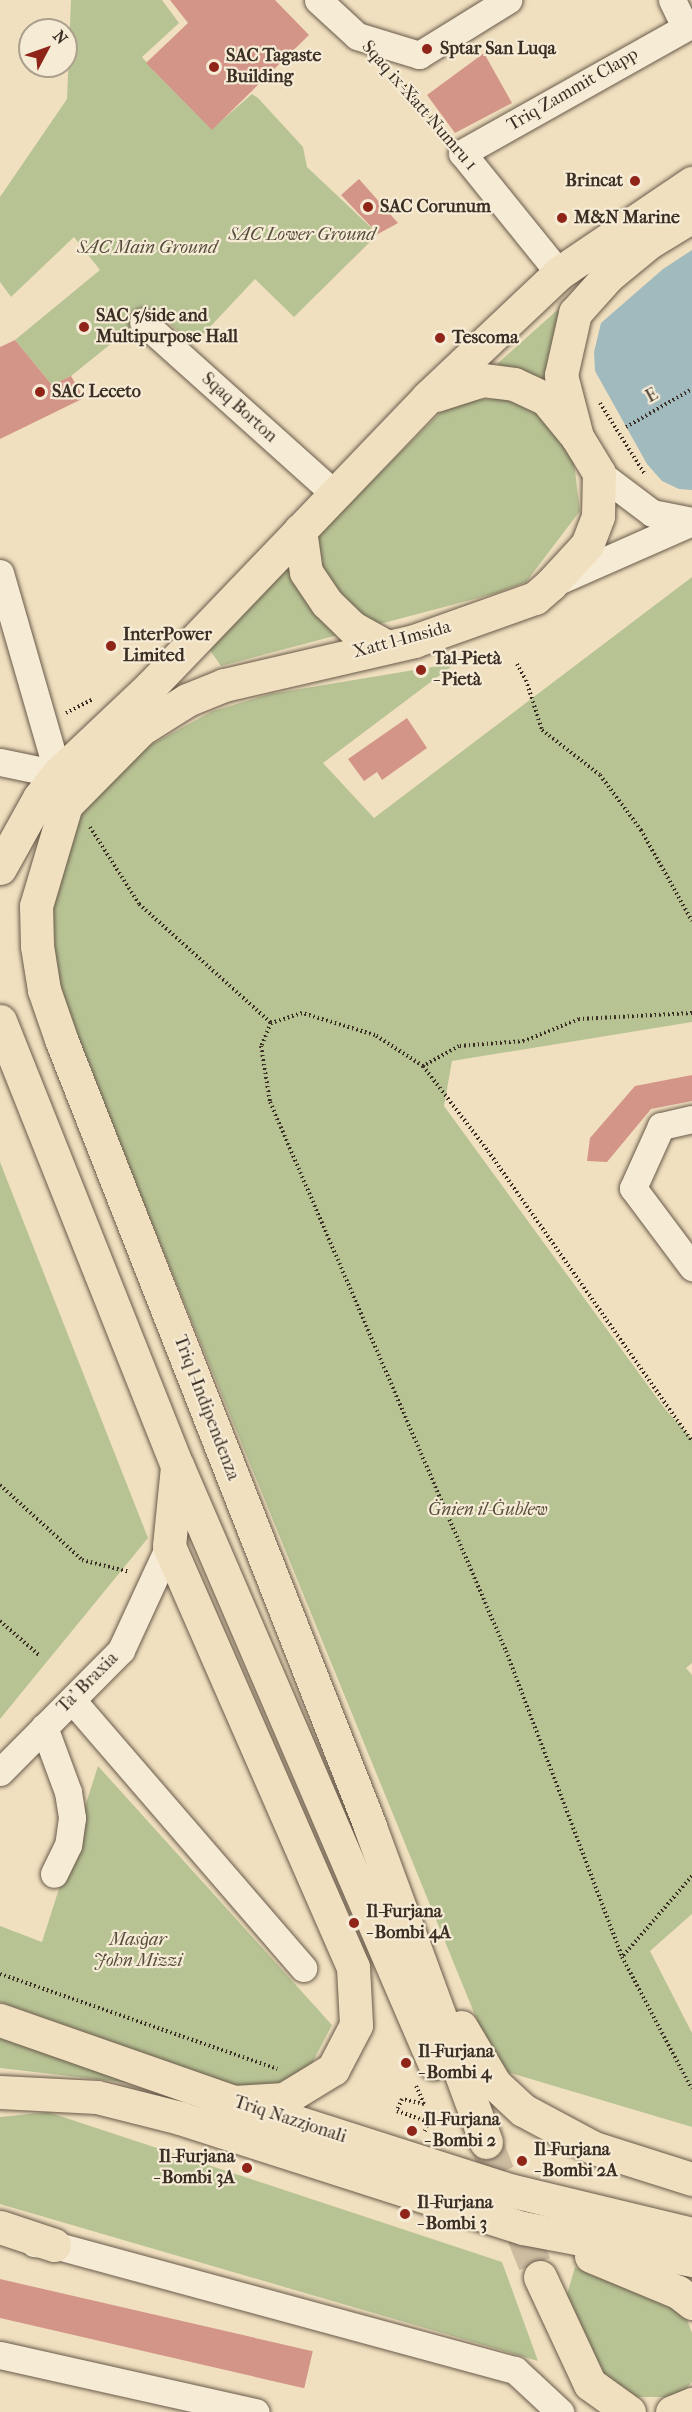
<!DOCTYPE html>
<meta charset="utf-8">
<style>
body{margin:0}
#map{position:relative;width:692px;height:2412px;overflow:hidden;background:#f1e0bf;font-family:"IM FELL French Canon",serif}
div>[style]{position:absolute}
[style*='--x']{left:calc(var(--x)*1px);top:calc(var(--y)*1px);width:calc(var(--w)*1px);rotate:calc(var(--a)*1deg)}
.green>*{inset:0;background:#b8c394}
.water>*{inset:0;background:#a1babe}
.building>*{inset:0;background:#d49589;transform-origin:0 0}
.highway-tunnel>*{height:33px;margin-top:-16.5px;transform-origin:0;background:repeating-linear-gradient(90deg,#cdbca0 0 33px,transparent 0 49px)}
.path>*{height:4px;margin-top:-2px;transform-origin:0;background:repeating-linear-gradient(90deg,#3b2e24 0 1.5px,transparent 0 4.5px)}
.roads{filter:drop-shadow(0 0 2px #685a4b) drop-shadow(0 0 2px #685a4b)}
.minor>*{height:27px;margin:-13.5px;padding:0 13.5px;transform-origin:13.5px;border-radius:13.5px;background:#f6ebd5}
.highway>*{height:33px;margin:-16.5px;padding:0 16.5px;transform-origin:16.5px;border-radius:16.5px;background:#f1e0bf}
.dots>*{width:16px;height:16px;translate:-50% -50%;box-sizing:border-box;border:3px solid #f6ebd5;border-radius:50%}
span{translate:-50% -50%;white-space:nowrap;text-align:center;line-height:1.15;-webkit-text-stroke:4.5px #f6ebd5;paint-order:stroke}
.poi-label{font-size:18px;color:#3b2e24;font-weight:700}
.left{translate:0 -50%;text-align:left}
.right{translate:-100% -50%;text-align:right}
.street-label{font-size:18px;color:#3b2e24}
.park-label{font-size:18px;color:#544c3a;font-style:italic}
.north{position:absolute;left:18px;top:18px;width:60px;height:60px;box-sizing:border-box;background:#f6ebd5;border:2px solid #ab9f8e;border-radius:50%;rotate:49deg;font-size:16px;font-weight:700;line-height:24px;text-align:center;color:#3b2e24}
.north::after{content:'';display:block;margin:auto;width:21px;height:27px;background:#8f2418;clip-path:polygon(50% 0,100% 100%,50% 72%,0 100%)}
</style>
<div id="map">
<div class="green">
<i style="clip-path:polygon(71px 0,162px 0,179px 23px,142px 57px,155px 72px,212px 129px,252px 94px,258px 98px,303px 147px,307px 167px,378px 234px,294px 317px,255px 279px,194px 344px,153px 310px,71px 376px,52px 385px,15px 340px,100px 270px,74px 237px,11px 297px,0 282px,0 197px,67px 99px)"></i>
<i style="clip-path:polygon(584px 286px,557px 331px,543px 381px,497px 364px)"></i>
<i style="clip-path:polygon(511px 398px,536px 409px,554px 429px,574px 463px,580px 511px,526px 582px,497px 593px,221px 666px,207px 646px,452px 401px)"></i>
<i style="clip-path:polygon(692px 577px,692px 1022px,452px 1061px,444px 1106px,665px 1409px,692px 1439px,692px 1663px,686px 1668px,692px 1675px,692px 1914px,650px 1951px,692px 2033px,692px 2127px,497px 2069px,75px 1035px,56px 973px,53px 902px,80px 800px,152px 744px,213px 711px,270px 694px,456px 663px,323px 763px,374px 818px)"></i>
<i style="clip-path:polygon(0 1162px,148px 1538px,0 1719px)"></i>
<i style="clip-path:polygon(98px 1766px,332px 2025px,309px 2069px,256px 2093px,0 2002px,0 1926px,42px 1942px)"></i>
<i style="clip-path:polygon(0 2038px,138px 2084px,0 2068px)"></i>
<i style="clip-path:polygon(48px 2112px,502px 2262px,538px 2361px,0 2204px,0 2117px)"></i>
<i style="clip-path:polygon(575px 2267px,685px 2314px,692px 2333px,692px 2382px,679px 2397px,624px 2397px,592px 2361px,566px 2298px)"></i>
</div>
<div class="water">
<i style="clip-path:polygon(692px 250px,692px 490px,679px 489px,662px 481px,647px 464px,595px 371px,594px 352px,601px 323px,663px 269px)"></i>
</div>
<div class="building">
<i style="clip-path:polygon(170px 0,275px 0,309px 35px,212px 130px,146px 63px,188px 23px)"></i>
<i style="clip-path:polygon(484px 53px,512px 103px,455px 133px,427px 95px)"></i>
<i style="clip-path:polygon(359px 179px,398px 223px,378px 234px,341px 195px)"></i>
<i style="clip-path:polygon(15px 340px,52px 385px,71px 376px,84px 398px,0 439px,0 347px)"></i>
<i style="clip-path:polygon(407px 718px,427px 748px,382px 780px,377px 772px,364px 781px,348px 759px)"></i>
<i style="clip-path:polygon(692px 1075px,692px 1101px,651px 1109px,607px 1162px,587px 1161px,590px 1138px,635px 1086px)"></i>
<i style="left:0;top:2279px;width:321px;height:38px;rotate:13deg"></i>
</div>
<div class="highway-tunnel">
<i style="--x:486;--y:2142;--w:145;--a:68.2"></i>
</div>
<div class="path">
<i style="--x:396;--y:75;--w:80;--a:50.1"></i>
<i style="--x:600;--y:403;--w:83;--a:57.8"></i>
<i style="--x:626;--y:427;--w:76;--a:-29.9"></i>
<i style="--x:517;--y:664;--w:18;--a:61"></i>
<i style="--x:526;--y:680;--w:52;--a:72.3"></i>
<i style="--x:542;--y:730;--w:73;--a:37.8"></i>
<i style="--x:600;--y:775;--w:69;--a:53.3"></i>
<i style="--x:641;--y:830;--w:104;--a:60.7"></i>
<i style="--x:66;--y:713;--w:29;--a:-27"></i>
<i style="--x:90;--y:827;--w:91;--a:57.5"></i>
<i style="--x:139;--y:904;--w:178;--a:42"></i>
<i style="--x:692;--y:1013;--w:113;--a:177"></i>
<i style="--x:579;--y:1019;--w:59;--a:158.2"></i>
<i style="--x:524;--y:1041;--w:65;--a:175.6"></i>
<i style="--x:459;--y:1046;--w:41;--a:150.9"></i>
<i style="--x:423;--y:1066;--w:107;--a:52.6"></i>
<i style="--x:488;--y:1151;--w:355;--a:54.9"></i>
<i style="--x:423;--y:1066;--w:57;--a:-147.1"></i>
<i style="--x:375;--y:1035;--w:76;--a:-163.2"></i>
<i style="--x:302;--y:1013;--w:33;--a:162"></i>
<i style="--x:271;--y:1023;--w:25;--a:113"></i>
<i style="--x:261;--y:1046;--w:57;--a:80.9"></i>
<i style="--x:270;--y:1102;--w:598;--a:66.74"></i>
<i style="--x:506;--y:1651;--w:327;--a:69.2"></i>
<i style="--x:0;--y:1485;--w:111;--a:42.4"></i>
<i style="--x:82;--y:1560;--w:49;--a:14"></i>
<i style="--x:0;--y:1621;--w:52;--a:41.1"></i>
<i style="--x:692;--y:1876;--w:107;--a:130.8"></i>
<i style="--x:622;--y:1957;--w:149;--a:62.1"></i>
<i style="--x:0;--y:1974;--w:293;--a:18.9"></i>
<i style="--x:416;--y:2086;--w:20;--a:66"></i>
<i style="--x:424;--y:2104;--w:23;--a:-167"></i>
<i style="--x:402;--y:2099;--w:13;--a:113"></i>
<i style="--x:397;--y:2111;--w:34;--a:19"></i>
<i style="--x:429;--y:2122;--w:10;--a:114"></i>
</div>
<div class="roads">
<div class="minor">
<i style="--x:318;--y:0;--w:53;--a:42.7"></i>
<i style="--x:357;--y:36;--w:65;--a:17"></i>
<i style="--x:419;--y:55;--w:105;--a:-31.7"></i>
<i style="--x:672;--y:0;--w:30;--a:64"></i>
<i style="--x:559;--y:273;--w:154;--a:-128.9"></i>
<i style="--x:462;--y:153;--w:264;--a:-29.3"></i>
<i style="--x:143;--y:322;--w:258;--a:41.9"></i>
<i style="--x:599;--y:473;--w:66;--a:37"></i>
<i style="--x:652;--y:513;--w:41;--a:11.3"></i>
<i style="--x:0;--y:573;--w:209;--a:73.9"></i>
<i style="--x:58;--y:774;--w:59;--a:-168.3"></i>
<i style="--x:556;--y:582;--w:149;--a:-23.8"></i>
<i style="--x:692;--y:1119;--w:32;--a:167"></i>
<i style="--x:661;--y:1126;--w:68;--a:114.3"></i>
<i style="--x:633;--y:1188;--w:99;--a:53.2"></i>
<i style="--x:72;--y:1700;--w:354;--a:49.2"></i>
<i style="--x:44;--y:1727;--w:69;--a:69.7"></i>
<i style="--x:68;--y:1792;--w:26;--a:81"></i>
<i style="--x:72;--y:1818;--w:27;--a:98"></i>
<i style="--x:68;--y:1845;--w:32;--a:116"></i>
<i style="--x:0;--y:1772;--w:172;--a:-45.2"></i>
<i style="--x:121;--y:1650;--w:115;--a:-65.2"></i>
<i style="--x:34;--y:2243;--w:20;--a:6"></i>
<i style="--x:54;--y:2245;--w:478;--a:15.2"></i>
<i style="--x:515;--y:2370;--w:62;--a:43"></i>
<i style="--x:0;--y:2355;--w:262;--a:12.6"></i>
</div>
<div class="highway">
<i style="--x:436;--y:395;--w:49;--a:-17.7"></i>
<i style="--x:483;--y:380;--w:31;--a:7"></i>
<i style="--x:514;--y:384;--w:35;--a:25"></i>
<i style="--x:546;--y:399;--w:43;--a:50.7"></i>
<i style="--x:300;--y:530;--w:42;--a:81.9"></i>
<i style="--x:306;--y:572;--w:37;--a:56"></i>
<i style="--x:327;--y:603;--w:36;--a:44"></i>
<i style="--x:353;--y:628;--w:37;--a:29"></i>
<i style="--x:0;--y:868;--w:80;--a:-60.9"></i>
<i style="--x:39;--y:798;--w:31;--a:-52"></i>
<i style="--x:58;--y:774;--w:128;--a:-43.4"></i>
<i style="--x:151;--y:686;--w:400;--a:-46.2"></i>
<i style="--x:428;--y:397;--w:180;--a:-43.4"></i>
<i style="--x:559;--y:273;--w:161;--a:-34.1"></i>
<i style="--x:0;--y:1021;--w:478;--a:68.3"></i>
<i style="--x:177;--y:1465;--w:651;--a:66.74"></i>
<i style="--x:177;--y:1467;--w:79;--a:95.8"></i>
<i style="--x:169;--y:1546;--w:459;--a:66.4"></i>
<i style="--x:353;--y:1967;--w:58;--a:87"></i>
<i style="--x:356;--y:2025;--w:50;--a:117.6"></i>
<i style="--x:333;--y:2069;--w:57;--a:148.5"></i>
<i style="--x:284;--y:2099;--w:50;--a:176.6"></i>
<i style="--x:0;--y:2020;--w:248;--a:19.3"></i>
<i style="--x:234;--y:2102;--w:293;--a:17.7"></i>
<i style="--x:513;--y:2191;--w:184;--a:13.5"></i>
<i style="--x:461;--y:2027;--w:66;--a:59.2"></i>
<i style="--x:495;--y:2084;--w:38;--a:43"></i>
<i style="--x:523;--y:2110;--w:81;--a:28.2"></i>
<i style="--x:594;--y:2148;--w:103;--a:17.6"></i>
<i style="--x:0;--y:2092;--w:97;--a:3"></i>
<i style="--x:97;--y:2097;--w:86;--a:14.2"></i>
<i style="--x:180;--y:2118;--w:360;--a:17.8"></i>
<i style="--x:523;--y:2228;--w:172;--a:10.7"></i>
<i style="--x:486;--y:2142;--w:337;--a:-110.2"></i>
<i style="--x:370;--y:1826;--w:845;--a:-111.44"></i>
<i style="--x:61;--y:1039;--w:52;--a:-109.1"></i>
<i style="--x:44;--y:990;--w:45;--a:-99"></i>
<i style="--x:37;--y:946;--w:40;--a:-91.4"></i>
<i style="--x:36;--y:906;--w:105;--a:-73.5"></i>
<i style="--x:66;--y:805;--w:107;--a:-45.4"></i>
<i style="--x:141;--y:729;--w:54;--a:-32.2"></i>
<i style="--x:187;--y:700;--w:40;--a:-22"></i>
<i style="--x:224;--y:685;--w:195;--a:-13"></i>
<i style="--x:414;--y:641;--w:128;--a:-19.6"></i>
<i style="--x:535;--y:598;--w:21;--a:-41"></i>
<i style="--x:551;--y:584;--w:53;--a:-47.3"></i>
<i style="--x:587;--y:545;--w:31;--a:-69"></i>
<i style="--x:598;--y:516;--w:43;--a:-88.7"></i>
<i style="--x:599;--y:473;--w:42;--a:-121.4"></i>
<i style="--x:577;--y:437;--w:64;--a:-104.5"></i>
<i style="--x:561;--y:375;--w:64;--a:-77.3"></i>
<i style="--x:575;--y:313;--w:50;--a:-48.3"></i>
<i style="--x:608;--y:276;--w:52;--a:-39.5"></i>
<i style="--x:648;--y:243;--w:52;--a:-31.5"></i>
<i style="--x:0;--y:2227;--w:57;--a:18.4"></i>
<i style="--x:591;--y:2256;--w:94;--a:22.5"></i>
<i style="--x:678;--y:2292;--w:18;--a:38"></i>
<i style="--x:540;--y:2277;--w:118;--a:65"></i>
<i style="--x:590;--y:2384;--w:48;--a:35.7"></i>
<i style="--x:672;--y:2412;--w:22;--a:-22"></i>
</div>
</div>
<div class="dots">
<i style="left:427px;top:49px;background:#8f2418"></i>
<i style="left:214px;top:67px;background:#8f2418"></i>
<i style="left:635px;top:181px;background:#8f2418"></i>
<i style="left:368px;top:207px;background:#8f2418"></i>
<i style="left:562px;top:218px;background:#8f2418"></i>
<i style="left:84px;top:327px;background:#8f2418"></i>
<i style="left:440px;top:338px;background:#8f2418"></i>
<i style="left:40px;top:392px;background:#8f2418"></i>
<i style="left:111px;top:646px;background:#8f2418"></i>
<i style="left:421px;top:670px;background:#8f2418"></i>
<i style="left:354px;top:1923px;background:#8f2418"></i>
<i style="left:406px;top:2063px;background:#8f2418"></i>
<i style="left:412px;top:2131px;background:#8f2418"></i>
<i style="left:522px;top:2161px;background:#8f2418"></i>
<i style="left:247px;top:2168px;background:#8f2418"></i>
<i style="left:405px;top:2214px;background:#8f2418"></i>
</div>
<div class="poi-label">
<span class="left" style="left:440px;top:49px">Sptar San Luqa</span>
<span class="left" style="left:226px;top:67px">SAC Tagaste<br>Building</span>
<span class="right" style="left:623px;top:181px">Brincat</span>
<span class="left" style="left:380px;top:207px">SAC Corunum</span>
<span class="left" style="left:574px;top:218px">M&amp;N Marine</span>
<span class="left" style="left:96px;top:327px">SAC 5/side and<br>Multipurpose Hall</span>
<span class="left" style="left:452px;top:338px">Tescoma</span>
<span class="left" style="left:52px;top:392px">SAC Leceto</span>
<span class="left" style="left:123px;top:646px">InterPower<br>Limited</span>
<span class="left" style="left:433px;top:670px">Tal-Pietà<br>- Pietà</span>
<span class="left" style="left:366px;top:1923px">Il-Furjana<br>- Bombi 4A</span>
<span class="left" style="left:418px;top:2063px">Il-Furjana<br>- Bombi 4</span>
<span class="left" style="left:424px;top:2131px">Il-Furjana<br>- Bombi 2</span>
<span class="left" style="left:534px;top:2161px">Il-Furjana<br>- Bombi 2A</span>
<span class="right" style="left:235px;top:2168px">Il-Furjana<br>- Bombi 3A</span>
<span class="left" style="left:417px;top:2214px">Il-Furjana<br>- Bombi 3</span>
</div>
<div class="street-label">
<span style="left:573px;top:90px;rotate:-30deg">Triq Zammit Clapp</span>
<span style="left:419px;top:106px;rotate:49deg">Sqaq ix-Xatt Numru 1</span>
<span style="left:652px;top:396px;rotate:-29deg">E</span>
<span style="left:239px;top:408px;rotate:42deg">Sqaq Borton</span>
<span style="left:402px;top:640px;rotate:-15deg">Xatt l-Imsida</span>
<span style="left:206px;top:1408px;rotate:69deg">Triq l-Indipendenza</span>
<span style="left:88px;top:1683px;rotate:-45deg">Ta' Braxia</span>
<span style="left:290px;top:2120px;rotate:18deg">Triq Nazzjonali</span>
</div>
<div class="park-label">
<span style="left:302px;top:235px">SAC Lower Ground</span>
<span style="left:147px;top:248px">SAC Main Ground</span>
<span style="left:488px;top:1510px">Ġnien il-Ġublew</span>
<span style="left:138px;top:1951px">Masġar<br>John Mizzi</span>
</div>
<div class="north">N</div>
</div>
